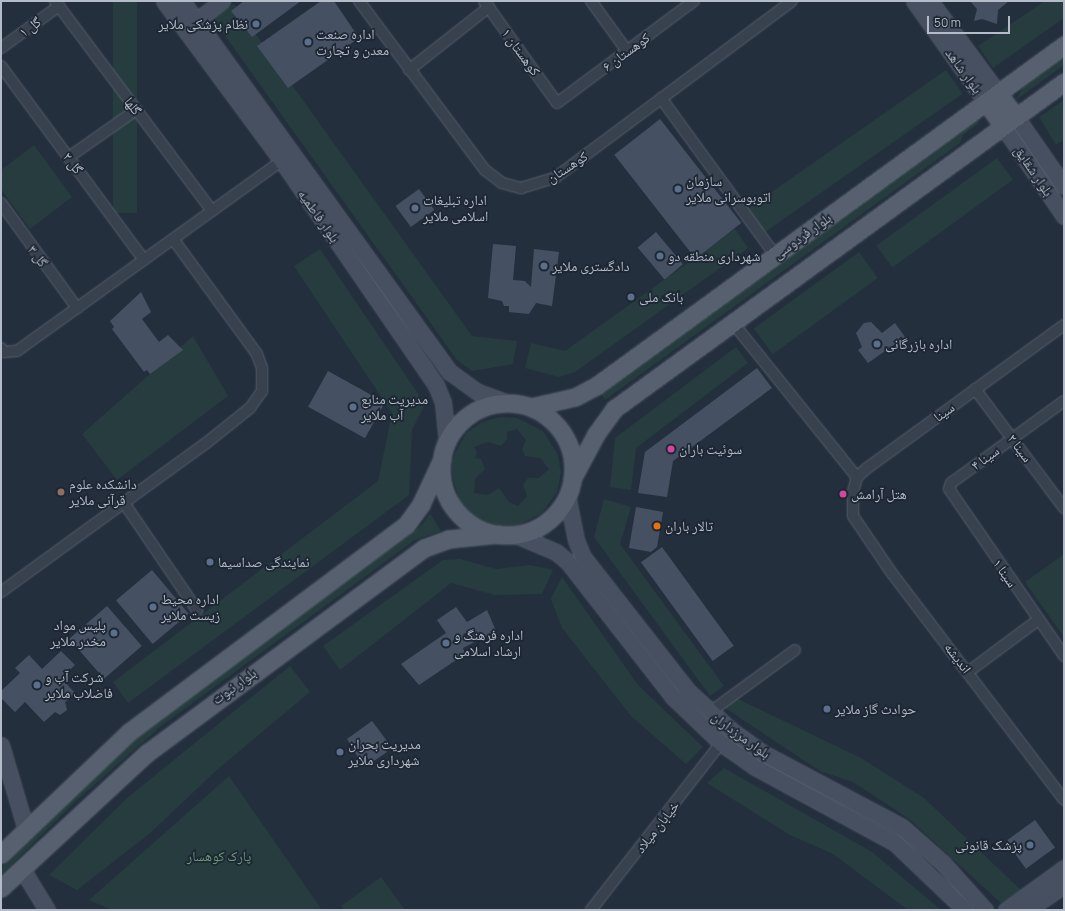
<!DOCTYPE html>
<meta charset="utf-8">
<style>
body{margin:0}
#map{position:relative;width:1065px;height:911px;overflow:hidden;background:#242f3e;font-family:Manrope,"Noto Naskh Arabic",sans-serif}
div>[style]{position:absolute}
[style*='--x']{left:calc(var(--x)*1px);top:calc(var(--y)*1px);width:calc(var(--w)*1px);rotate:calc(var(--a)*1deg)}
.green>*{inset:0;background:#263c3f;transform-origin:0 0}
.building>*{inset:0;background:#455162;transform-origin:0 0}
.roads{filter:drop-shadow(0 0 1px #565f6c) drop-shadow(0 0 1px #565f6c)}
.street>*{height:10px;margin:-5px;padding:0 5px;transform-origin:5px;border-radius:5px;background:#38414e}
.secondary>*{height:15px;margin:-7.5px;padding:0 7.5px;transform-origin:7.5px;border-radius:7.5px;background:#465061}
.primary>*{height:17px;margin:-8.5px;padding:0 8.5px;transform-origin:8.5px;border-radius:8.5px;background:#56606e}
.primary>.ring{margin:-8.5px;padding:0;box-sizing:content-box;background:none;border:17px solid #56606e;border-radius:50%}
.dots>*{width:11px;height:11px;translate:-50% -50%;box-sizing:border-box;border:2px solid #1d2633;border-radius:50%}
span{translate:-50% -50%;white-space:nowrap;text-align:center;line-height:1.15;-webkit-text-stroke:3.5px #1d2633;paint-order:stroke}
.poi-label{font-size:14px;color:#b4bcc9}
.right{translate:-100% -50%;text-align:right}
.left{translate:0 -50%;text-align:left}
.street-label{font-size:14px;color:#b4bcc9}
.park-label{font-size:14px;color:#6b9a76}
.frame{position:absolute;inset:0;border:2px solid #b4bcc9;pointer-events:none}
.scale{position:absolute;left:927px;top:16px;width:83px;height:18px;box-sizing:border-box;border:2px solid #b4bcc9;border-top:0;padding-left:5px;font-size:12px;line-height:14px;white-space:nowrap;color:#b4bcc9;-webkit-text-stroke:3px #1d2633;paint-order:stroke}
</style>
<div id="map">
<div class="green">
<i style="left:113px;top:1px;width:24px;height:212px"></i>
<i style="clip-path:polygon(1045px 1px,1064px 1px,1064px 18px,993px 68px,978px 46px)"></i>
<i style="clip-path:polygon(234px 4px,472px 336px,517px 341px,513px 364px,472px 371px,457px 360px,213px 19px)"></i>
<i style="clip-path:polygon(1064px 53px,1064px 65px,1016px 100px,1027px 80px)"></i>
<i style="left:946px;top:70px;width:29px;height:242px;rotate:55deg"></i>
<i style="clip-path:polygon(1064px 100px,1064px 140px,1056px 145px,1039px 117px)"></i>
<i style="clip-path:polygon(977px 118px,979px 123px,963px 135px,960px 143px,605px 400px,600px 392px)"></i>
<i style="clip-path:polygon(34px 145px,72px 197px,30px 229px,1px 189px,1px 170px)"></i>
<i style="left:997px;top:158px;width:27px;height:149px;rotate:54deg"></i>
<i style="clip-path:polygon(735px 229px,748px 248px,575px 372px,559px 377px,525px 368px,531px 343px,565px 351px)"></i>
<i style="clip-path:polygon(320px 249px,425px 404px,412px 430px,409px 495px,128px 703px,113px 682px,378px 481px,392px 413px,294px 266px)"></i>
<i style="left:859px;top:252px;width:32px;height:130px;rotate:54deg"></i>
<i style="clip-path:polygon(193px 336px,228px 396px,117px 480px,82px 434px)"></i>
<i style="clip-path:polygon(736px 347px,748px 363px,636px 448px,631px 490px,610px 487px,615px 438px)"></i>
<i style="clip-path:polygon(evenodd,500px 417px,517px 418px,543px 431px,558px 455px,561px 473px,557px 492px,542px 513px,519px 525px,506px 527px,482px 521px,472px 515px,459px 500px,451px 470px,453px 457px,466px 433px,482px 422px,500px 417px,517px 429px,526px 440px,522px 449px,525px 456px,540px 458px,549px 469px,539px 478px,528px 478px,523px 485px,527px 496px,518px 506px,509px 502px,499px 488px,488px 495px,474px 493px,475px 479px,485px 469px,481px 459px,475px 458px,477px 453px,474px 447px,488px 442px,501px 446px,507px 439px,507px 432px,517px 429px)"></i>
<i style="clip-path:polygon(604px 499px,631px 507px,620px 544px,724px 686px,710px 696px,594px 537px)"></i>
<i style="clip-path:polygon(430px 513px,441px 531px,415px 540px,160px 727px,75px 802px,1px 875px,1px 867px,101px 768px,158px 720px,400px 542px,422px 525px)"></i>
<i style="clip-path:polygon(1064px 554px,1064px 637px,1025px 582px)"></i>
<i style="clip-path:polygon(460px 559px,496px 569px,530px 565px,553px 570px,542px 594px,495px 595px,451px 583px,340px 670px,323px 646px,443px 560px)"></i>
<i style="clip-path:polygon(562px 577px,638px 685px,703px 747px,686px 764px,631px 716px,562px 628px,551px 599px)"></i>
<i style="clip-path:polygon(290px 666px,310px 692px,218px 769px,149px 834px,77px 890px,49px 875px,127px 798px)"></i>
<i style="clip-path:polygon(732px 696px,861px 758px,924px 798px,1021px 890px,1001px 903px,908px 818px,853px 782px,820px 771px,722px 706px)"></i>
<i style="clip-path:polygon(724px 768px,872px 852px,941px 910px,908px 910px,833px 854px,790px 835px,707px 783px)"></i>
<i style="clip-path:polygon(229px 776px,322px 910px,112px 910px,89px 900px)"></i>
<i style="clip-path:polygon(381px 877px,405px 910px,344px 910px,341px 906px)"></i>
</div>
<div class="building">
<i style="clip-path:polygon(244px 1px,301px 1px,252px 37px,231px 11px)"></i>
<i style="clip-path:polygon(321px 1px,334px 1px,359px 38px,288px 88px,257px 46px)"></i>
<i style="clip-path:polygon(970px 1px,1009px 1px,998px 10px,997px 24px,982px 19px,974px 21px,977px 9px)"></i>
<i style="left:660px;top:119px;width:132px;height:58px;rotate:52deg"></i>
<i style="left:419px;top:189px;width:26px;height:29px;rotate:54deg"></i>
<i style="left:656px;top:232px;width:42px;height:24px;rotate:50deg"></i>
<i style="clip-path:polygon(493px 244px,516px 246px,513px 280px,525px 281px,531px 287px,534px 249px,559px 252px,552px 306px,536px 303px,529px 314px,509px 312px,509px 306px,504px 306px,502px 301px,488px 298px)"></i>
<i style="clip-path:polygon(141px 292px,151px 312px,142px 319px,159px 342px,168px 335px,183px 350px,150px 374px,147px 370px,144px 372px,112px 329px,114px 327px,110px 321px)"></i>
<i style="clip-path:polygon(871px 322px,882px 333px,895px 323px,905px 337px,868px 363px,858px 350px,862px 347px,856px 333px,864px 323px)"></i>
<i style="clip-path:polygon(757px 368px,772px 388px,673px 461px,667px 497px,638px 493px,645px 452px)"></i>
<i style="left:328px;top:371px;width:65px;height:41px;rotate:29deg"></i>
<i style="clip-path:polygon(636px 507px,663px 512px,657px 547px,651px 552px,629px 548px)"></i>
<i style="left:662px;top:547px;width:122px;height:26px;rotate:54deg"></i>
<i style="left:152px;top:570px;width:57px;height:47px;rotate:50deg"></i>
<i style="left:107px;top:606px;width:53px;height:50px;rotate:49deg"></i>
<i style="clip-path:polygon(456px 607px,467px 622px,487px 610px,496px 631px,463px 648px,465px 654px,419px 685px,401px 664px,446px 633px,437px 620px)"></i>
<i style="clip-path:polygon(61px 651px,75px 665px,61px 678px,75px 693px,65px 702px,67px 710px,60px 715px,55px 712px,44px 722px,25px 702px,15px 712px,1px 698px,1px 691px,20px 673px,15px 668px,29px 655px,42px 669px)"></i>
<i style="clip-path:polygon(372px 721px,387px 741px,383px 745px,387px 752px,371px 763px,367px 757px,361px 762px,347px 739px)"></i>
<i style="left:1035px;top:820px;width:34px;height:36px;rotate:54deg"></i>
</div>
<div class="roads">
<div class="street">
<i style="--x:55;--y:1;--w:262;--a:53.2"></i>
<i style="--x:359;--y:1;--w:211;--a:53.3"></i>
<i style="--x:485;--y:170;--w:21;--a:37"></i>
<i style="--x:502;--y:183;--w:20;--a:15"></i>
<i style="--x:521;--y:188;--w:37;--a:-17"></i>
<i style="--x:556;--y:177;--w:294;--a:-36.7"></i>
<i style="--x:484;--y:1;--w:125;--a:54.4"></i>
<i style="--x:557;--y:103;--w:171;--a:-36.7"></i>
<i style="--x:591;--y:1;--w:62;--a:54.2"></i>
<i style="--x:1;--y:48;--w:72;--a:-35.9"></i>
<i style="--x:1;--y:66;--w:241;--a:53.6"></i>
<i style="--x:409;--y:70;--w:102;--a:-38.2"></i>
<i style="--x:661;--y:98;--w:194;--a:54"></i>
<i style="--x:69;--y:157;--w:82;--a:-35"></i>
<i style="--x:1;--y:203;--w:130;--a:54.1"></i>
<i style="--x:733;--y:323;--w:198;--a:51.2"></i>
<i style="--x:1064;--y:325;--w:243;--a:144"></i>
<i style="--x:867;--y:468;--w:13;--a:138"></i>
<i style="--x:857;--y:477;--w:16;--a:105"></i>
<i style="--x:853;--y:492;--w:24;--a:90"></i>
<i style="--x:853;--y:516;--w:68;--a:55.8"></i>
<i style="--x:891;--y:572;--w:286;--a:52.8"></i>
<i style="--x:1;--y:348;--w:4;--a:63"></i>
<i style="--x:3;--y:352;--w:14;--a:-4"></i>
<i style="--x:17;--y:351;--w:332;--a:-35.7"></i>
<i style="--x:975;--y:389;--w:149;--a:53.2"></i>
<i style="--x:1064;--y:401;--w:140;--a:144"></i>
<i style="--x:951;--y:483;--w:6;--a:108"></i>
<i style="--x:949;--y:489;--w:203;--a:55.4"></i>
<i style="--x:124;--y:503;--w:130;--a:55.7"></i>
<i style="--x:1;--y:592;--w:252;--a:-36"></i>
<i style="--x:205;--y:444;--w:58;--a:-38.7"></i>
<i style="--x:250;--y:408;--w:21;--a:-55"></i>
<i style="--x:262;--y:391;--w:23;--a:-90"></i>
<i style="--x:262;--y:368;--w:15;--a:-110"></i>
<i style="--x:257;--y:354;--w:142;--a:-126.1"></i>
<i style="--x:968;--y:672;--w:87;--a:-36.6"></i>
<i style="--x:710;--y:712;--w:105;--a:-36.1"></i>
<i style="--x:591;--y:910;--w:212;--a:-52.1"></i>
</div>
<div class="secondary">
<i style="--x:164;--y:1;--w:199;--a:53.6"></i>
<i style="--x:282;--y:161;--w:272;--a:55.5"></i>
<i style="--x:436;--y:385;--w:18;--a:68"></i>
<i style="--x:443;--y:402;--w:40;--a:84.3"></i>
<i style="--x:182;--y:1;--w:458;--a:54.2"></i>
<i style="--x:450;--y:372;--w:34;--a:36"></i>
<i style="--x:478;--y:392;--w:33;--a:20"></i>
<i style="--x:914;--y:1;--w:124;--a:54.5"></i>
<i style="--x:930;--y:1;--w:114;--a:53.5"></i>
<i style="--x:188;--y:27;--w:43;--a:-37.4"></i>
<i style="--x:1016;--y:117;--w:84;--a:55.2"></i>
<i style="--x:1003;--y:126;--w:109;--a:55.9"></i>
<i style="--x:567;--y:495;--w:46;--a:78.7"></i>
<i style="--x:576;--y:540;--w:18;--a:68"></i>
<i style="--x:583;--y:557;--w:170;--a:51.9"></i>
<i style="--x:688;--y:691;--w:58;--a:42.2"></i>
<i style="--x:731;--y:730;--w:39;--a:36"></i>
<i style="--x:763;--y:753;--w:157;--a:28"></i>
<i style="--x:902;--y:827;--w:55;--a:41.3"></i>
<i style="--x:943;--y:863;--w:63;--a:48.2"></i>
<i style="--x:514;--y:534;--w:46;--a:23.2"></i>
<i style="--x:556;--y:552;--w:16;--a:40"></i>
<i style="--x:568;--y:562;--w:171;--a:52.1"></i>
<i style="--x:673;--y:697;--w:66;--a:43.8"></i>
<i style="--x:721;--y:743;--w:42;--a:35.2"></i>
<i style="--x:755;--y:767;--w:159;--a:28.5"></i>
<i style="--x:895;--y:843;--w:97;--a:43.7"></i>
<i style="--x:1;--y:745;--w:89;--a:73.6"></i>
<i style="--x:22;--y:869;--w:48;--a:58.6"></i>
<i style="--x:1006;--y:910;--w:72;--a:-35.9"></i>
<i style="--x:1027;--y:910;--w:45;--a:-34"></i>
</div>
<div class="primary">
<i style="--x:998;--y:93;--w:30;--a:53"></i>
<i style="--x:986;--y:102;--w:29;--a:55"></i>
<i class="ring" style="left:441px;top:403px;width:115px;height:115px"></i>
<i style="--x:531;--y:407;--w:45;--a:-12.8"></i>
<i style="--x:575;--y:397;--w:24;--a:-28"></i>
<i style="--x:596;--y:386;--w:579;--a:-36.08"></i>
<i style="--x:572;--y:479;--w:51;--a:-61.9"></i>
<i style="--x:596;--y:434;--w:31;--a:-54"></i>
<i style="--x:614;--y:409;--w:556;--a:-36"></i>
<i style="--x:1;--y:854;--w:177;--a:-43.6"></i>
<i style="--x:129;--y:732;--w:346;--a:-36.8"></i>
<i style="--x:406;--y:525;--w:26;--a:-54"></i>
<i style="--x:421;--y:504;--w:50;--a:-65"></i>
<i style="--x:1;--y:888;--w:199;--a:-42.8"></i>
<i style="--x:147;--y:753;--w:345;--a:-36.5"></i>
<i style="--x:424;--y:548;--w:27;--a:-20"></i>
<i style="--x:449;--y:539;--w:48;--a:-5.9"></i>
</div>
</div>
<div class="dots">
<i style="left:256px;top:24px;background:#5c6f8a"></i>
<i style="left:308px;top:42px;background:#5c6f8a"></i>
<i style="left:678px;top:189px;background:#5c6f8a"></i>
<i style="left:415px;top:208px;background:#5c6f8a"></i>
<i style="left:660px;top:256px;background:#5c6f8a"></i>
<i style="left:544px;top:266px;background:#5c6f8a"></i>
<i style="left:631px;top:297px;background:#5c6f8a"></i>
<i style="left:877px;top:344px;background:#5c6f8a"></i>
<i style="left:353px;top:407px;background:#5c6f8a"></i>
<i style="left:671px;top:449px;background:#d1479c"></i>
<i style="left:61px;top:492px;background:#8d6e63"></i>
<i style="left:843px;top:494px;background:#d1479c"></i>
<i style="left:657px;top:526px;background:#e8710a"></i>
<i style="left:210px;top:562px;background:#5c6f8a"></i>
<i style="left:153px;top:607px;background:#5c6f8a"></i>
<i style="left:114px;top:633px;background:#5c6f8a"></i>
<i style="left:446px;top:643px;background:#5c6f8a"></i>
<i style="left:37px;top:685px;background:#5c6f8a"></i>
<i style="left:827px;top:709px;background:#5c6f8a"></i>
<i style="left:340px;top:752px;background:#5c6f8a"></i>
<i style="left:1030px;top:845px;background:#5c6f8a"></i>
</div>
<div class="poi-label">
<span class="right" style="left:248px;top:24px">نظام پزشکی ملایر</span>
<span class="left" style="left:316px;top:42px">اداره صنعت<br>معدن و تجارت</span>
<span class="left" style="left:686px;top:189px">سازمان<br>اتوبوسرانی ملایر</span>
<span class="left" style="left:423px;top:208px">اداره تبلیغات<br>اسلامی ملایر</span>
<span class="left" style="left:668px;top:256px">شهرداری منطقه دو</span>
<span class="left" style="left:552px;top:266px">دادگستری ملایر</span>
<span class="left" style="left:639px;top:297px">بانک ملی</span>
<span class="left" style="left:885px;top:344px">اداره بازرگانی</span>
<span class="left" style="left:361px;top:407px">مدیریت منابع<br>آب ملایر</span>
<span class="left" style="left:679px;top:449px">سوئیت باران</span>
<span class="left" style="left:69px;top:492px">دانشکده علوم<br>قرآنی ملایر</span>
<span class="left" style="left:851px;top:494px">هتل آرامش</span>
<span class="left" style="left:665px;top:526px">تالار باران</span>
<span class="left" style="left:218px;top:562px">نمایندگی صداسیما</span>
<span class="left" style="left:161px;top:607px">اداره محیط<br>زیست ملایر</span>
<span class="right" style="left:106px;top:633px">پلیس مواد<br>مخدر ملایر</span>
<span class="left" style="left:454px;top:643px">اداره فرهنگ و<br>ارشاد اسلامی</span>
<span class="left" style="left:45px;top:685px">شرکت آب و<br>فاضلاب ملایر</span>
<span class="left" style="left:835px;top:709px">حوادث گاز ملایر</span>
<span class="left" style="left:348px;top:752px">مدیریت بحران<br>شهرداری ملایر</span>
<span class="right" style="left:1022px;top:845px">پزشک قانونی</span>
</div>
<div class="street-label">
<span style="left:30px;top:27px;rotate:-36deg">گل ۱</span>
<span style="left:521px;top:52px;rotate:54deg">کوهستان ۱</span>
<span style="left:626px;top:52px;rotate:-36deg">کوهستان ۶</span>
<span style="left:964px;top:71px;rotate:54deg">بلوار شاهد</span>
<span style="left:133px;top:106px;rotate:53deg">گلها</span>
<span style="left:73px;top:163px;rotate:53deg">گل ۲</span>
<span style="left:567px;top:167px;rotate:-33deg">کوهستان</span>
<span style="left:1034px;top:171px;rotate:56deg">بلوار شقایق</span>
<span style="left:319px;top:216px;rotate:55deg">بلوار فاطمیه</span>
<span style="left:802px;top:236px;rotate:-36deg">بلوار فردوسی</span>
<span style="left:38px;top:256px;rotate:54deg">گل ۳</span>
<span style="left:944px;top:412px;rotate:-36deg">سینا</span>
<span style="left:1020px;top:448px;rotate:53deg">سینا ۲</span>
<span style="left:985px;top:458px;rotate:-36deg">سینا ۴</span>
<span style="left:1005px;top:573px;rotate:55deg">سینا ۱</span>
<span style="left:958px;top:658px;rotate:53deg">اندیشه</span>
<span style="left:234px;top:686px;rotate:-36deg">بلوار نبوت</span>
<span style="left:741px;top:735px;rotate:36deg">بلوار مرزداران</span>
<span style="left:657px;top:827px;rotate:-52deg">خیابان میلاد</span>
</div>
<div class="park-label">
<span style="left:219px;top:856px">پارک کوهسار</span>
</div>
<div class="frame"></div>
<div class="scale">50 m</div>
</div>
